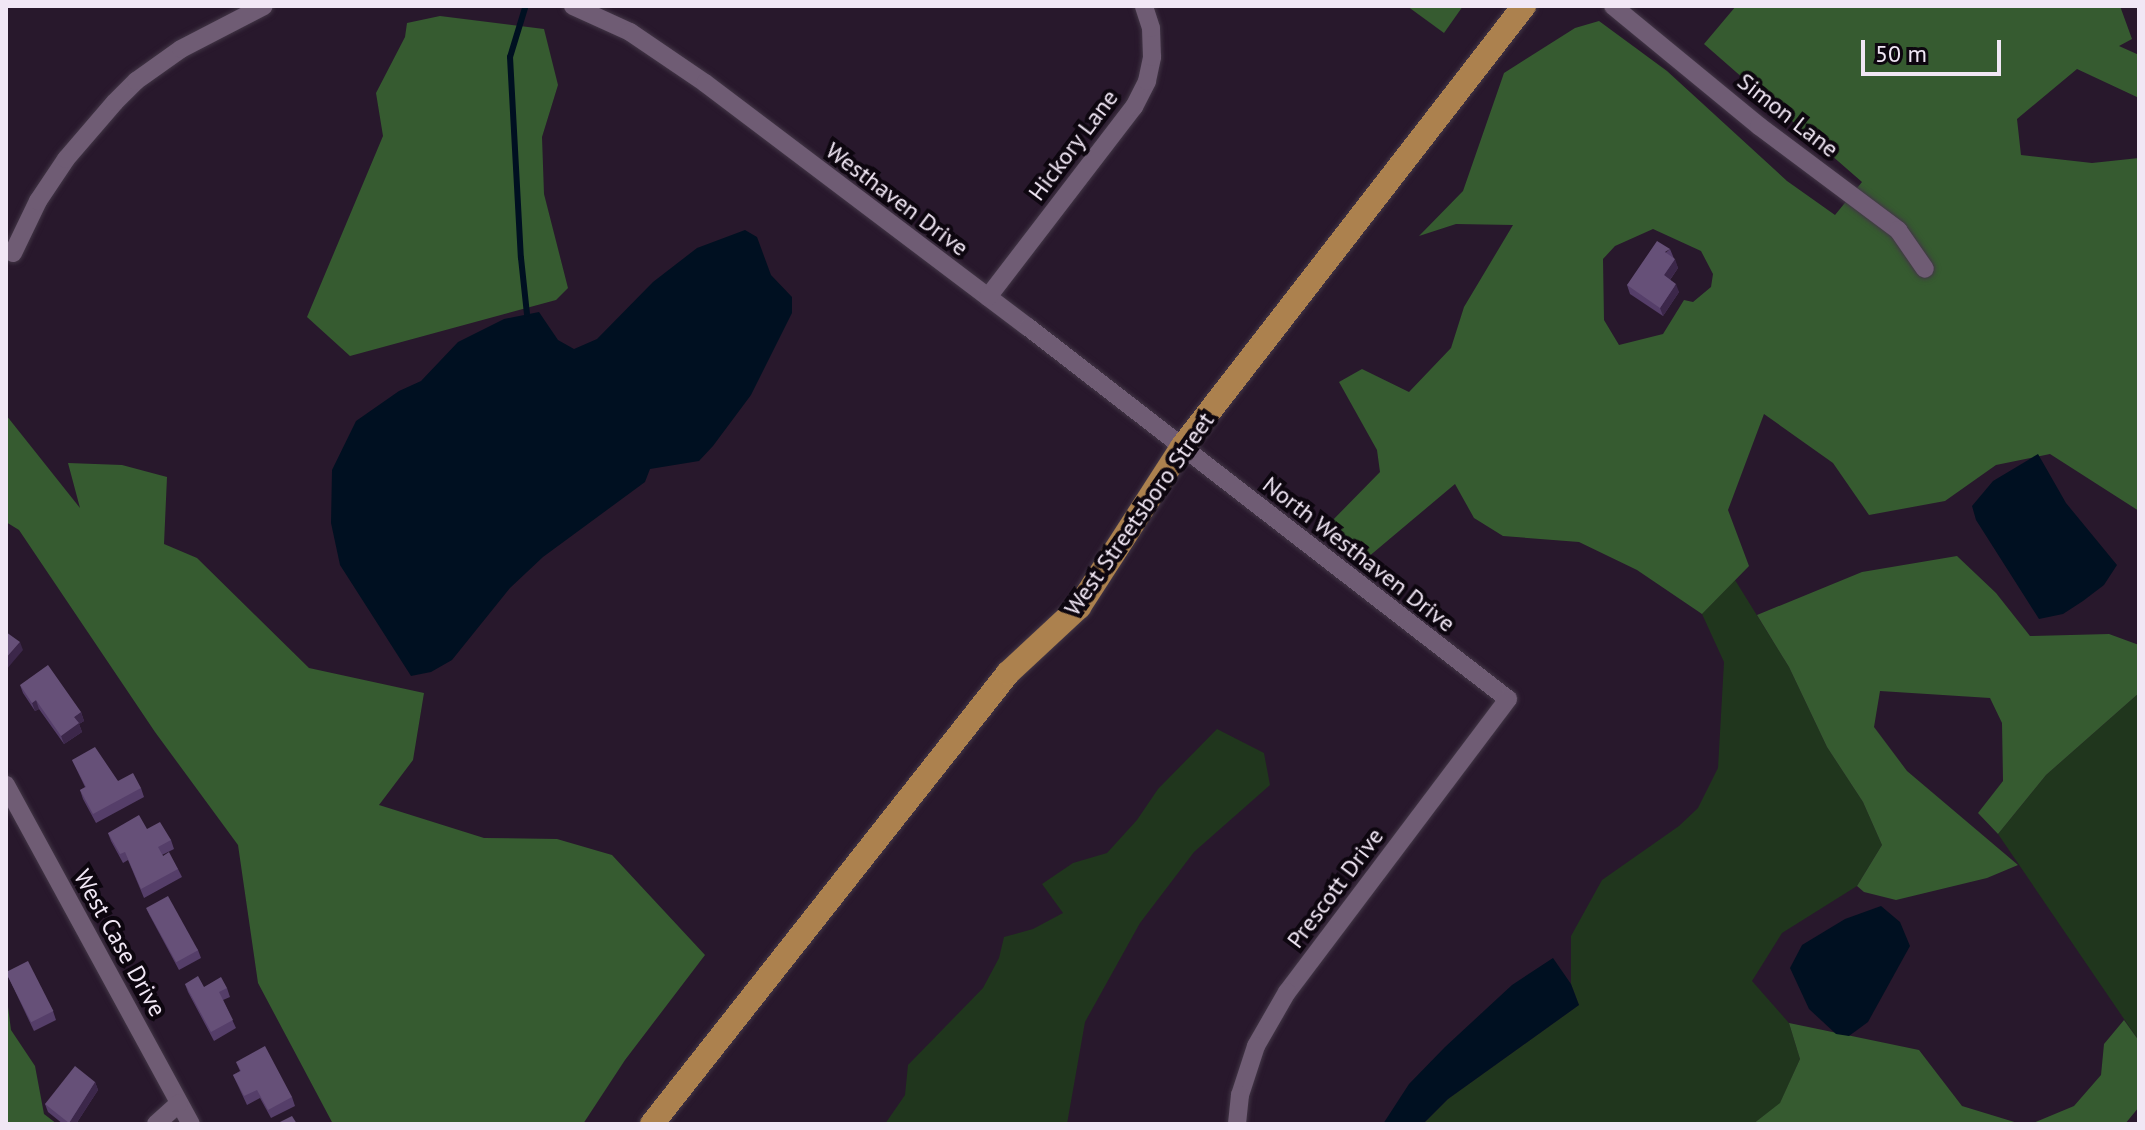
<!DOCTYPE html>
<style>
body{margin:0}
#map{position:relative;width:2145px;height:1130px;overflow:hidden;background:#28182c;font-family:"PT Sans",sans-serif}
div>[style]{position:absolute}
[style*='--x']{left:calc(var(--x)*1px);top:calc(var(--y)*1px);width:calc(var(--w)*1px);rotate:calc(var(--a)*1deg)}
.green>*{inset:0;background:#20361d}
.forest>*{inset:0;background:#365b30}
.water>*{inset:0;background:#001021}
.stream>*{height:6px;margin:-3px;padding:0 3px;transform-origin:3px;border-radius:3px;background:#001021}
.roads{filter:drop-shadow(0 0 2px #423646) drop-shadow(0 0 2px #423646)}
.street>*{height:18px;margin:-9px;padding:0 9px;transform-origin:9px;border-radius:9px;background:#6f5c74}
.primary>*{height:24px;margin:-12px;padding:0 12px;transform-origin:12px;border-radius:12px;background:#ac814e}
.wall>*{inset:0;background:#553e69}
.shaded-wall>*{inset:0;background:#3c274a}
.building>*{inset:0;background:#665078;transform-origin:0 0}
span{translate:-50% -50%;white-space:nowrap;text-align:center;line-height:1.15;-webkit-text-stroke:8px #0d060f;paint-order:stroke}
.street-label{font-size:24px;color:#f1e7f5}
.frame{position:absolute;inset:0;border:8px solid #f1e7f5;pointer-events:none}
.scale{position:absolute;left:1861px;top:40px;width:140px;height:36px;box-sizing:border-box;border:4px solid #f1e7f5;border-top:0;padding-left:10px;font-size:24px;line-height:28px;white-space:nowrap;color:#f1e7f5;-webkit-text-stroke:6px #0d060f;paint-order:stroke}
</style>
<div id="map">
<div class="green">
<i style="clip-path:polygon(1735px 580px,1789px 667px,1827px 747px,1863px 802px,1882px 845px,1857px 886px,1782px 933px,1752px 981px,1789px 1023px,1800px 1059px,1780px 1104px,1753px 1124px,1423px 1124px,1448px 1099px,1579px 1005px,1571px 984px,1571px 936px,1602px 880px,1679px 826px,1698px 808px,1718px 768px,1724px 662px,1702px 614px)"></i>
<i style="clip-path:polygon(2139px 693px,2139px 1041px,1998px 834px,2046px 775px)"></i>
<i style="clip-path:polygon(1217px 729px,1264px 753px,1270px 785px,1194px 852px,1140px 923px,1085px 1022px,1067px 1124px,885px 1124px,905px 1095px,908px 1065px,983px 988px,999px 958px,1004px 937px,1033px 929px,1063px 913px,1042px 884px,1073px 863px,1107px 853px,1137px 820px,1158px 789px)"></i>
</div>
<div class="forest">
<i style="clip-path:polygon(1407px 6px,1463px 6px,1444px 33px)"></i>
<i style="clip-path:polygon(evenodd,1736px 6px,2120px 6px,2132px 39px,2119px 46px,2139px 55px,2139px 98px,2077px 69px,2017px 119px,2021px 155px,2092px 163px,2139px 158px,2139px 511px,2050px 454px,1996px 465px,1945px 501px,1869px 515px,1833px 463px,1764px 414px,1728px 510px,1749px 566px,1702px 614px,1637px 570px,1579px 542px,1503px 536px,1474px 518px,1455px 484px,1367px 558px,1328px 525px,1380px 472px,1377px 450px,1339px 382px,1362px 369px,1409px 392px,1451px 348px,1464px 307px,1513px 225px,1456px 224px,1419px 236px,1463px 191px,1504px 73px,1575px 28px,1599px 21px,1667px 71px,1787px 181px,1835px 215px,1862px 182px,1704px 44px,1736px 6px,1653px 229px,1701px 251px,1713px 274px,1711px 287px,1693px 302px,1684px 300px,1663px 334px,1619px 345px,1604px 320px,1603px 259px,1615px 246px,1653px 229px)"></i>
<i style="clip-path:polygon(440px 16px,544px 29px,558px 85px,542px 137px,544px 194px,568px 288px,556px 300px,350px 356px,307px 317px,383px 136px,376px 93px,405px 37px,407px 23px)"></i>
<i style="clip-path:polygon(6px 415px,80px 508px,68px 463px,122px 465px,167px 477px,164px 544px,197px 558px,309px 668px,424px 693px,413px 760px,379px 805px,484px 838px,557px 839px,612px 855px,705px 955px,625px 1060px,583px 1124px,333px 1124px,258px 983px,238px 845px,155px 732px,19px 530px,6px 522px)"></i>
<i style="clip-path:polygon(1957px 556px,1996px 593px,2030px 636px,2109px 634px,2139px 645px,2139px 693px,2046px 775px,1998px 834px,1978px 813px,2003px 781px,2002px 723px,1990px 698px,1880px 691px,1874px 727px,1907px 771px,2018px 865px,1987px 878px,1896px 900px,1864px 892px,1857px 886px,1882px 845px,1863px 802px,1827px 747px,1789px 667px,1757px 615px,1862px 572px)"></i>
<i style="clip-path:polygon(6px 991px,11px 1030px,35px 1066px,44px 1114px,57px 1124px,6px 1124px)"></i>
<i style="clip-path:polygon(2124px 1020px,2139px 1041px,2139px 1107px,2125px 1124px,2031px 1124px,2074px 1106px,2101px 1075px,2104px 1044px)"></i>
<i style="clip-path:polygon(1789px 1023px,1919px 1050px,1962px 1106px,2021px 1124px,1753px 1124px,1780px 1103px,1800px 1059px)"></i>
</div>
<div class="water">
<i style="clip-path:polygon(745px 230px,757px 237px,771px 275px,792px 297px,792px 313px,751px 395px,713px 446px,699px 461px,650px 469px,645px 482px,543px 557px,510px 588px,452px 660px,431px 672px,411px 676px,340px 565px,331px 523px,332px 470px,356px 421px,399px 391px,421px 381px,458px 342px,504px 319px,539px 312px,558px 340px,574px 349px,597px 339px,653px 282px,697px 248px)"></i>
<i style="clip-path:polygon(2038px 454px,2066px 503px,2117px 565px,2104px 585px,2083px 601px,2063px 614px,2039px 619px,1976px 520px,1972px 506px,1993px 481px)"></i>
<i style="clip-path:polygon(1881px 906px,1900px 922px,1910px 946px,1868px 1022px,1849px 1036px,1836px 1034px,1809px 1009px,1790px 968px,1802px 945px,1845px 919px)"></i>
<i style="clip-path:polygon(1553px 958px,1571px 984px,1579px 1005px,1448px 1099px,1423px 1124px,1383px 1124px,1409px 1084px,1445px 1047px,1512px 985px)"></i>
</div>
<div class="stream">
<i style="--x:525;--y:8;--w:51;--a:107"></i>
<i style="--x:510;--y:57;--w:201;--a:86.9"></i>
<i style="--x:521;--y:258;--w:56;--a:83.9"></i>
</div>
<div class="roads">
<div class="street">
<i style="--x:573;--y:6;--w:63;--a:24.5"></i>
<i style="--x:630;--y:32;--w:91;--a:34.2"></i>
<i style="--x:705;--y:83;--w:405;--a:37.1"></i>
<i style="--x:1028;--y:327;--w:607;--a:37.78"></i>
<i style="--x:1508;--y:699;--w:367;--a:127"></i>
<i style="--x:1287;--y:992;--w:62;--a:119.9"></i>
<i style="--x:1256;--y:1046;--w:52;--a:108.1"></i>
<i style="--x:1240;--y:1095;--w:29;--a:96"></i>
<i style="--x:1613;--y:6;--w:189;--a:39.4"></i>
<i style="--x:1759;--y:126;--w:174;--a:36.8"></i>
<i style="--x:1898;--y:230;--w:47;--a:55.3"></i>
<i style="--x:13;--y:253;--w:58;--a:-64.3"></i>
<i style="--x:38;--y:201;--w:50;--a:-56.3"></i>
<i style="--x:66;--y:159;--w:75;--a:-49.3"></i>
<i style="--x:115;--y:102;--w:30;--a:-45"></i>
<i style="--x:136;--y:81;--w:55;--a:-35.4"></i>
<i style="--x:181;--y:49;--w:93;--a:-27.4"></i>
<i style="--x:988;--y:297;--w:240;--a:-52.5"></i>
<i style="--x:1134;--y:107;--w:29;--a:-63"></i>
<i style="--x:1147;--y:81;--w:25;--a:-78"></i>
<i style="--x:1152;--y:57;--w:29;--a:-92"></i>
<i style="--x:1151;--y:28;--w:23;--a:-108"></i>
<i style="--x:6;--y:785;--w:386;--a:61.4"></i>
<i style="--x:156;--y:1124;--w:31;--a:-42"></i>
</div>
<div class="primary">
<i style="--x:652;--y:1124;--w:575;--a:-51.71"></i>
<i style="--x:1008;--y:673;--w:97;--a:-42.9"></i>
<i style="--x:1079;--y:607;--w:190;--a:-57.2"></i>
<i style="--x:1182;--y:447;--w:558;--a:-52.21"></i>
</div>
</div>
<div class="wall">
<i style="clip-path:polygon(1670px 249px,1678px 268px,1670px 280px,1679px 292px,1663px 316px,1630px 294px,1627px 285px)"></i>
<i style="clip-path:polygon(20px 685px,81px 712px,84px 721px,79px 724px,82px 732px,64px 744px,39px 709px,35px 711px,23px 693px)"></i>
<i style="clip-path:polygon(72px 760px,118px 781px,141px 788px,144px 797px,96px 823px,83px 799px,80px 790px,85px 787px)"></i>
<i style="clip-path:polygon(147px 829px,171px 840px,174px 849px,162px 855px,178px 869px,182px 877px,144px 898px,128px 860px,123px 863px,111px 841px,108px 833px)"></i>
<i style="clip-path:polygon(146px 908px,198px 950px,201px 958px,179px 970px,150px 916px)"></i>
<i style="clip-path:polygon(6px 972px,53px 1011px,56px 1020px,34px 1031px)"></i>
<i style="clip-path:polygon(185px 984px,204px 987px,227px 988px,230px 997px,223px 1000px,236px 1028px,214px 1041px,188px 992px)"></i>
<i style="clip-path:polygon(236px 1062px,292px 1097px,295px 1106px,271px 1118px,260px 1098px,247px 1105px,233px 1075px,240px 1071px)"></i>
<i style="clip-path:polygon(95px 1082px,98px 1090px,76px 1124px,63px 1124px,48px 1112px,45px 1104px)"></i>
</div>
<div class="shaded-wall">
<i style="clip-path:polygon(1675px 259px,1678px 268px,1667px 284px,1664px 275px)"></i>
<i style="clip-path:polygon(1676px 284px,1679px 292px,1663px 316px,1660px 308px)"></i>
<i style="clip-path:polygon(20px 642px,23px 650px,6px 670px,6px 658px)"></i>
<i style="clip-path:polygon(36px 700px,39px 709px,35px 711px,32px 703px)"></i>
<i style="clip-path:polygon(81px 712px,84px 721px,79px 724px,82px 732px,64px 744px,61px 736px,74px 717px)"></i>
<i style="clip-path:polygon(95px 1082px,98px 1090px,76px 1124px,69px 1124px,69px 1123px)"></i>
</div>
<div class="building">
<i style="clip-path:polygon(1657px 241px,1670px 249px,1665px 252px,1675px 259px,1664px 275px,1676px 284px,1660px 308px,1627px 285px)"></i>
<i style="clip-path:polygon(6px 632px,20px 642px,6px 658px)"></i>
<i style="clip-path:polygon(48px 665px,81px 712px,74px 717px,79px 723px,61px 736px,36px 700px,32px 703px,20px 685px)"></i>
<i style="clip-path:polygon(95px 747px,118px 781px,133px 773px,141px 788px,93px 814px,80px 790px,86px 787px,72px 760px)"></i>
<i style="clip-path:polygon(139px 815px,147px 829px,160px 822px,171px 840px,158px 847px,163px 856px,169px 852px,178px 869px,141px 889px,125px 852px,120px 854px,108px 833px)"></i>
<i style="left:168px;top:896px;width:62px;height:25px;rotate:61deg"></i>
<i style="left:28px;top:961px;width:56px;height:25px;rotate:63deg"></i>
<i style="clip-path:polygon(198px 976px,204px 987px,221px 977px,227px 988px,219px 992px,233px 1020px,211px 1032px,185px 984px)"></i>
<i style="clip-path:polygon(265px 1046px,292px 1097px,268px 1110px,257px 1090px,244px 1096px,233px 1075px,241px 1071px,236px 1062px)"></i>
<i style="clip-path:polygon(75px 1066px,95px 1082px,69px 1123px,45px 1104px)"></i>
<i style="clip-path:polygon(292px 1116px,297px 1124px,276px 1124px)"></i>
</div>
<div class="street-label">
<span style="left:1788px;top:115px;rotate:38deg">Simon Lane</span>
<span style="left:1073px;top:145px;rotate:-53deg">Hickory Lane</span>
<span style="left:897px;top:199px;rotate:37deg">Westhaven Drive</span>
<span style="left:1139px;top:514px;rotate:-55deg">West Streetsboro Street</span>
<span style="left:1359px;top:554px;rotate:38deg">North Westhaven Drive</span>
<span style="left:1335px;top:888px;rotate:-53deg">Prescott Drive</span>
<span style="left:120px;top:943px;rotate:61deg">West Case Drive</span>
</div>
<div class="frame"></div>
<div class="scale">50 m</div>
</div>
